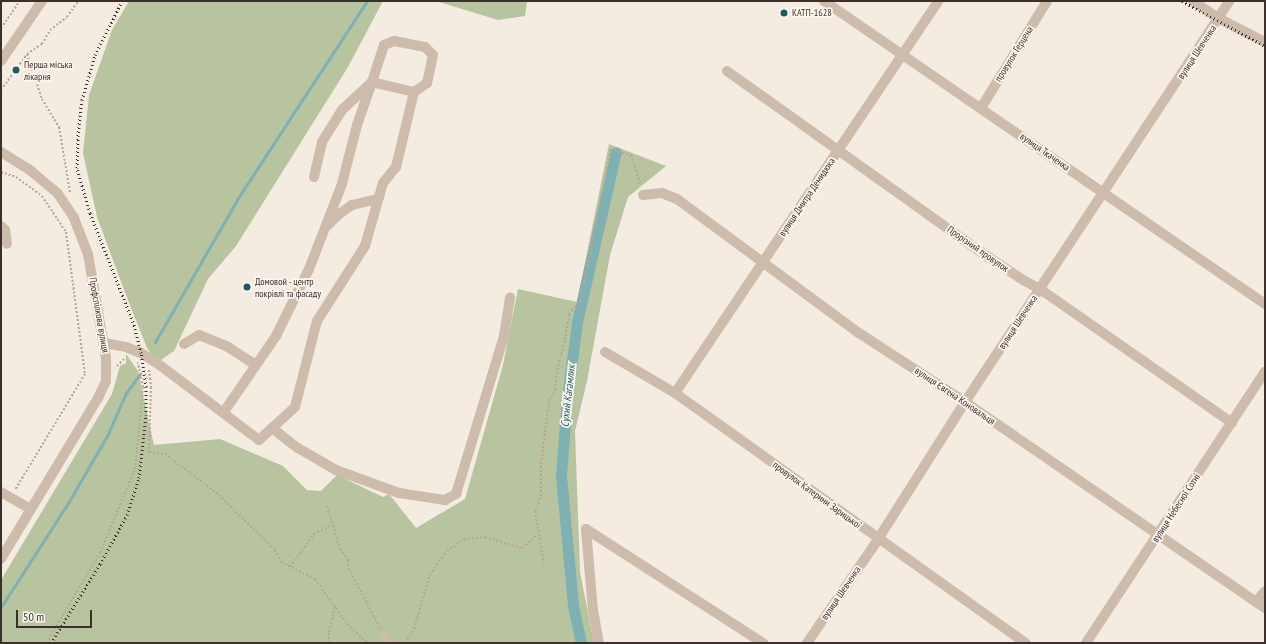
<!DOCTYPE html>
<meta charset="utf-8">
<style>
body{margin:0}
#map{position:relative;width:1266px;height:644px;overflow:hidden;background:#f4ebe1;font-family:"PT Sans Narrow",sans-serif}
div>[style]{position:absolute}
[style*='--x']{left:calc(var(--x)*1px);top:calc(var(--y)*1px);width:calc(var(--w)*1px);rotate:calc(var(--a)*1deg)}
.green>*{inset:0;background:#b8c4a0}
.stream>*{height:3px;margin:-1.5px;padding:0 1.5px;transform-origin:1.5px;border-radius:1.5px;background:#7fb0b2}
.canal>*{height:11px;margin:-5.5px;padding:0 5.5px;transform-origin:5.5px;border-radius:5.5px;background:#7fb0b2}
.path>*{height:2px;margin-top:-1px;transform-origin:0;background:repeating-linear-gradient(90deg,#b9a596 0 2px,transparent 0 4px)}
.minor>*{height:10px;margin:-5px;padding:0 5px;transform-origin:5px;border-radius:5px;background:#cdbbac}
.rail>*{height:3px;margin-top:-1.5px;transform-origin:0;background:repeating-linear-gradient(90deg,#3b302b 0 1px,transparent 0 4px)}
.dots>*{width:11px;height:11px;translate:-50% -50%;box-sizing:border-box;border:2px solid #fbf5ee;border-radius:50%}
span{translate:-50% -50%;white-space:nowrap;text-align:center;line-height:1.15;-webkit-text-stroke:3.5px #fbf5ee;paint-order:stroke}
.poi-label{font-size:10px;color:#3b302b}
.left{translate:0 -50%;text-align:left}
.street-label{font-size:10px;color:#3b302b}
.water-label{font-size:11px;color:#1f5a5e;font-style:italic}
.frame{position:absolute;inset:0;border:2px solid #3b302b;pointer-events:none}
.scale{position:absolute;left:16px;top:610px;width:76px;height:18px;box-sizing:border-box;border:2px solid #3b302b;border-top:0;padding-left:5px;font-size:12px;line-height:14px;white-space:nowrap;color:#3b302b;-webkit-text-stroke:3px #fbf5ee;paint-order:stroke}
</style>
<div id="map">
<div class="green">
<i style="clip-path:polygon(129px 1px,383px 1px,348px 67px,236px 246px,208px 279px,174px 351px,161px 360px,154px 358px,147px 348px,126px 295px,97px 217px,83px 153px,89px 95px,112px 30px)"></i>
<i style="clip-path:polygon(436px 1px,527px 1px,525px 16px,498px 20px)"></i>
<i style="clip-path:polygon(609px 144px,666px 166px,628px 197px,610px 255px,587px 381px,575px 431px,580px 572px,594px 643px,1px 643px,1px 580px,112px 394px,120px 366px,126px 363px,126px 354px,138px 371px,154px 445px,220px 439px,283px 466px,307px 490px,321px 491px,337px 475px,383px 497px,389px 494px,416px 528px,465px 499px,503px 365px,518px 289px,577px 302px)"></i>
</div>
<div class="stream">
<i style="--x:155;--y:342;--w:166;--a:-60"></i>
<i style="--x:238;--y:198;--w:235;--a:-56.8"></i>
<i style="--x:1;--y:607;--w:124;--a:-57.2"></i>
<i style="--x:68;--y:503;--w:78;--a:-59.8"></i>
<i style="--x:107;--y:436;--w:47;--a:-66.2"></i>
<i style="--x:126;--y:393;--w:24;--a:-54"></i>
</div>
<div class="canal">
<i style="--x:581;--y:643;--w:39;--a:-102"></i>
<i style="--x:573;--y:605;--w:131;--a:-95.3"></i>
<i style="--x:561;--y:475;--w:77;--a:-85.5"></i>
<i style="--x:567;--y:398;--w:77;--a:-82.5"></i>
<i style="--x:577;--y:322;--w:174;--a:-77.1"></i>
</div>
<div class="path">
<i style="--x:1;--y:28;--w:33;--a:-55"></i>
<i style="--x:27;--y:54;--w:47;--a:71.6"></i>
<i style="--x:42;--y:99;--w:33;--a:59"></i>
<i style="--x:59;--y:127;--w:66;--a:80.4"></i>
<i style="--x:1;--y:90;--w:44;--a:-54.2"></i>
<i style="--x:27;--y:54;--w:18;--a:-34"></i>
<i style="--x:42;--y:44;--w:16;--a:-60"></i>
<i style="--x:50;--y:30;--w:21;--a:-37"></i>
<i style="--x:67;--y:17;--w:19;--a:-55"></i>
<i style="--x:1;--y:172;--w:16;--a:18"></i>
<i style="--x:16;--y:177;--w:32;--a:36"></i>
<i style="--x:42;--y:196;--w:43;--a:56.3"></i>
<i style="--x:66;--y:232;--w:143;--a:82.4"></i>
<i style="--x:85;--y:374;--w:135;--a:121.1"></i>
<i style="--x:117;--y:366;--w:10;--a:-45"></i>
<i style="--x:149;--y:370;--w:17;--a:83"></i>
<i style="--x:151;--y:387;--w:65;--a:91.8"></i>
<i style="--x:149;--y:452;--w:16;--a:7"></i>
<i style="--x:165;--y:454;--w:68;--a:37.2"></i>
<i style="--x:219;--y:495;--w:78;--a:44.5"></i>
<i style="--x:275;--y:550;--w:13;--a:63"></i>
<i style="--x:281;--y:562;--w:38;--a:27"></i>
<i style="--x:315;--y:579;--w:52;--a:54.5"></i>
<i style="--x:345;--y:621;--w:31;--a:45"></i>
<i style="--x:327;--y:506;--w:45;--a:73.2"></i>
<i style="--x:340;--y:549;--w:14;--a:54"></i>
<i style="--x:348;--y:560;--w:9;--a:84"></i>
<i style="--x:349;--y:569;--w:69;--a:62.3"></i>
<i style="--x:544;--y:564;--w:54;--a:-99.6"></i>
<i style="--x:535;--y:511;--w:16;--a:-68"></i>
<i style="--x:541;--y:496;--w:32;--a:-90"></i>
<i style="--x:541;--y:464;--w:64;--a:-82.8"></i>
<i style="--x:549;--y:401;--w:13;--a:-61"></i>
<i style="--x:555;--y:390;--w:24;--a:-83"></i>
<i style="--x:558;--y:366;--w:27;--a:-75"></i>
<i style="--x:565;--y:340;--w:26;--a:-81"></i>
<i style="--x:569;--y:314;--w:17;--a:-50"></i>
<i style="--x:580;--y:301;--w:155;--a:-78.5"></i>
<i style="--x:611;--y:149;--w:21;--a:17"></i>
<i style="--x:631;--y:155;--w:32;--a:72"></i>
<i style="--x:290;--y:567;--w:41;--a:-54"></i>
<i style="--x:314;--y:534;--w:21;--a:-28"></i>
<i style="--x:46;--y:643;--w:105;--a:-59"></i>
<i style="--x:100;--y:553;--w:91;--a:-67.4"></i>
<i style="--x:135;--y:469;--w:82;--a:-84.4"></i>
<i style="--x:143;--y:387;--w:25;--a:-102"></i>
<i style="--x:329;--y:643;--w:11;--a:-90"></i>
<i style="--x:329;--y:632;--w:26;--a:-77"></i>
<i style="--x:405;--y:643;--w:17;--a:-57"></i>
<i style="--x:414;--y:629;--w:56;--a:-73.5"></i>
<i style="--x:430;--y:575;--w:25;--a:-56"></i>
<i style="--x:444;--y:554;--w:25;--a:-37"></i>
<i style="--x:464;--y:539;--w:21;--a:-5"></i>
<i style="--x:485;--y:537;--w:39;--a:17"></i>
<i style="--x:522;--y:548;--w:21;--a:-41"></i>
</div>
<div class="minor">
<i style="--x:824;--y:1;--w:535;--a:34.49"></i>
<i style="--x:1193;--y:1;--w:30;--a:34"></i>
<i style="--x:1218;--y:18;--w:53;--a:27.1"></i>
<i style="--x:1;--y:61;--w:73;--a:-55.7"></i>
<i style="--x:727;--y:71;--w:308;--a:35.5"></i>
<i style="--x:978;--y:250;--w:54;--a:33.7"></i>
<i style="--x:1023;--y:280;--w:19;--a:28"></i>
<i style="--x:1040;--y:289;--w:234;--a:34.9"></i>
<i style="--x:981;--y:108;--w:126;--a:-58.3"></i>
<i style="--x:1;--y:152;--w:36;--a:32"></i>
<i style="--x:31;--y:171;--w:35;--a:40"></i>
<i style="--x:58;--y:194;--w:29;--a:56"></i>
<i style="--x:74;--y:218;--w:39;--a:69"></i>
<i style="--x:88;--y:254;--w:106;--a:80.2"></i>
<i style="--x:106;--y:358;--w:23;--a:90"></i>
<i style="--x:106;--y:381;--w:19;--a:115"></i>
<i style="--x:98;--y:398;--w:188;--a:121.1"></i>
<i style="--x:314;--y:177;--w:36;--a:-77"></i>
<i style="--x:322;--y:142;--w:39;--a:-58"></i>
<i style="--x:343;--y:109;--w:40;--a:-43"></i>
<i style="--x:372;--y:82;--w:39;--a:-72"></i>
<i style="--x:384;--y:45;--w:11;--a:-22"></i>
<i style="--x:394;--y:41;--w:32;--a:11"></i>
<i style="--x:425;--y:47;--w:11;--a:45"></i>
<i style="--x:433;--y:55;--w:29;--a:102"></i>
<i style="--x:427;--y:83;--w:16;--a:145"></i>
<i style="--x:643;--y:195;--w:19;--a:-6"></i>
<i style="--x:662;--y:193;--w:16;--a:22"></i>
<i style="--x:677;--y:199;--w:226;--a:36.4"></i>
<i style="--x:859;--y:333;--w:126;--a:33.1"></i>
<i style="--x:965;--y:402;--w:364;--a:34.5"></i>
<i style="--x:328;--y:225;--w:14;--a:-45"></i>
<i style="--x:338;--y:215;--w:17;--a:-36"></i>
<i style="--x:352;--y:205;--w:27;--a:-13"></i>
<i style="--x:1;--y:226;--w:6;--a:45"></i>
<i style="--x:5;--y:230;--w:14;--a:82"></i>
<i style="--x:104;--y:343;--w:22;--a:10"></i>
<i style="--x:126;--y:347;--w:16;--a:22"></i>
<i style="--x:141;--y:353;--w:24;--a:33"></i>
<i style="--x:161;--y:366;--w:123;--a:37.1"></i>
<i style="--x:259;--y:440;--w:49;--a:-42.5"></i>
<i style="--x:295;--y:407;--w:89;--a:-75.7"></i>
<i style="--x:317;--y:321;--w:89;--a:-57.4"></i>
<i style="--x:365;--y:246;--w:66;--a:-74.1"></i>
<i style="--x:383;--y:183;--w:21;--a:-51"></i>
<i style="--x:396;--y:167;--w:77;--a:-76.5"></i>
<i style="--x:414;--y:92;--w:43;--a:-166.6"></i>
<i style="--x:372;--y:82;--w:46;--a:109.2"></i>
<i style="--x:357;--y:125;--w:61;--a:104.3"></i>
<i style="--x:342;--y:184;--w:91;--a:111.2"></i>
<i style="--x:309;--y:269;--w:75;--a:116.2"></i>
<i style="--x:276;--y:336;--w:93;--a:124.5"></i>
<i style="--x:184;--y:344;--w:17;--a:-31"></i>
<i style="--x:199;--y:335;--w:31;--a:22"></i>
<i style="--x:228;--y:347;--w:33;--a:33"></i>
<i style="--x:605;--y:352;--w:81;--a:30.4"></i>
<i style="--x:675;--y:393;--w:431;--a:35.5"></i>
<i style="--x:675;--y:393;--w:472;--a:-56.1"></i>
<i style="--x:272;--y:428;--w:33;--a:38"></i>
<i style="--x:298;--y:448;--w:44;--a:30.1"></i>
<i style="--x:336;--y:470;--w:67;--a:20.1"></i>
<i style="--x:399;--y:493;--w:47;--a:8.7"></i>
<i style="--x:445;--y:500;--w:13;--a:-29"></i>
<i style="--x:456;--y:494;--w:165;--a:-73.1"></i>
<i style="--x:504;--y:336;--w:39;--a:-81"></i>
<i style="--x:1;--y:492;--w:34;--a:30"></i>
<i style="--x:586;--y:529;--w:211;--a:32.8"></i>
<i style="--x:586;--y:529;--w:81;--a:85.1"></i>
<i style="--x:593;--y:610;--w:34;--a:80"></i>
<i style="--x:1256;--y:602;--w:14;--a:-51"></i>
<i style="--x:385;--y:638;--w:5;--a:68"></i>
<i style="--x:807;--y:643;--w:116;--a:-55.5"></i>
<i style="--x:873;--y:547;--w:172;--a:-57.6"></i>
<i style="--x:965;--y:402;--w:480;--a:-56.6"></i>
<i style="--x:1086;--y:643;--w:325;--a:-56.6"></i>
</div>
<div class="rail">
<i style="--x:1182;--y:1;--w:94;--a:28.5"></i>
<i style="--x:51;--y:643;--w:93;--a:-58.2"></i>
<i style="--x:100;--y:564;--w:56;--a:-61.1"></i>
<i style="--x:127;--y:515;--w:39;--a:-72"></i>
<i style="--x:139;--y:478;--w:63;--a:-83.7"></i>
<i style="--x:146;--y:415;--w:28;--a:-90"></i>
<i style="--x:146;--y:387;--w:34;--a:-98"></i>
<i style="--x:141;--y:353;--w:32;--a:-104"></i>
<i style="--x:133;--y:322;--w:117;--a:-111.5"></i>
<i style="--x:90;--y:213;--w:47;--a:-106.1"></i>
<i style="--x:77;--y:168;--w:32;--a:-88"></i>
<i style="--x:78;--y:136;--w:36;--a:-84"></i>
<i style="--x:82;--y:100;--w:47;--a:-73.9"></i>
<i style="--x:95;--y:55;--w:60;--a:-63.4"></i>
</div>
<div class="dots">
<i style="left:784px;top:13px;background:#1f5a5e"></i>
<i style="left:16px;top:70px;background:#1f5a5e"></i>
<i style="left:247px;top:287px;background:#1f5a5e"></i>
</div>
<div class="poi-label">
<span class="left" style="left:792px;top:13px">КАТП-1628</span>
<span class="left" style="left:24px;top:70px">Перша міська<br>лікарня</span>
<span class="left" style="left:255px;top:287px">Домовой - центр<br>покрівлі та фасаду</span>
</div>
<div class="street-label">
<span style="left:1197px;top:52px;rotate:-57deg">вулиця Шевченка</span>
<span style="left:1014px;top:54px;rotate:-58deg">провулок Герцена</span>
<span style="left:1045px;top:152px;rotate:35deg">вулиця Ткаченка</span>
<span style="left:807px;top:197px;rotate:-56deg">вулиця Дмитра Демидюка</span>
<span style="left:978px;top:249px;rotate:35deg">Прорізний провулок</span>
<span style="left:99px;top:315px;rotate:80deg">Профспілкова вулиця</span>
<span style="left:1018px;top:322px;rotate:-57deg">вулиця Шевченка</span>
<span style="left:955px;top:396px;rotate:34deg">вулиця Євгена Коновальця</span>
<span style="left:817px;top:495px;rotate:36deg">провулок Катерини Зарицької</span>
<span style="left:1176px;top:508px;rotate:-57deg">вулиця Небесної Сотні</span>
<span style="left:841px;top:593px;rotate:-56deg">вулиця Шевченка</span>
</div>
<div class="water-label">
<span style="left:568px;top:396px;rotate:-84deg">Сухий Кагамлик</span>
</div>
<div class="frame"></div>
<div class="scale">50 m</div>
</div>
